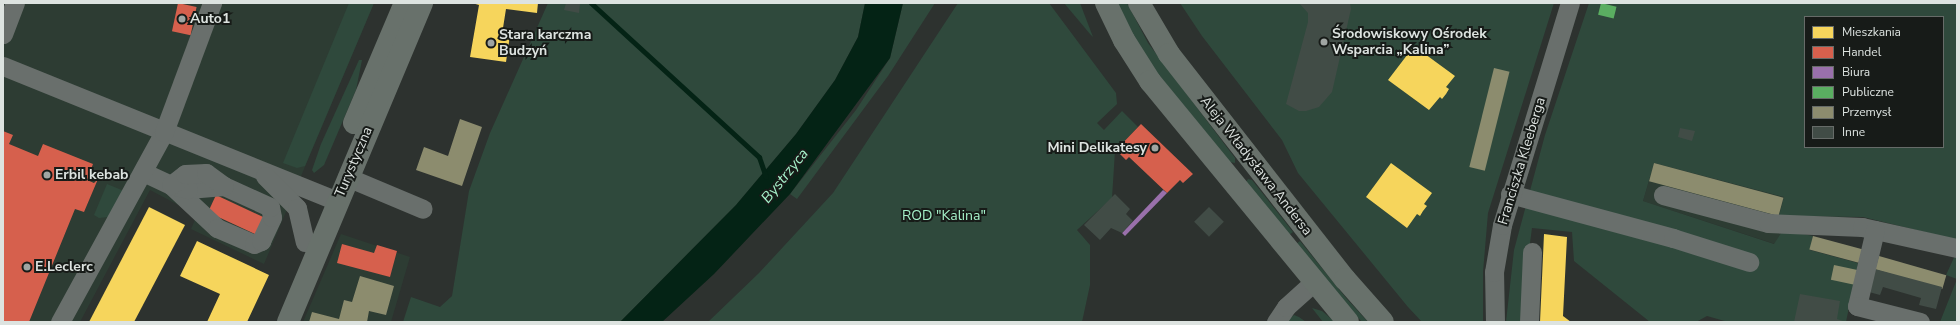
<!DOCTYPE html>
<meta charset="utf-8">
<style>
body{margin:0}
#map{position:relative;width:1960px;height:325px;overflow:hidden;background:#2d322f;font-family:"Nunito Sans",sans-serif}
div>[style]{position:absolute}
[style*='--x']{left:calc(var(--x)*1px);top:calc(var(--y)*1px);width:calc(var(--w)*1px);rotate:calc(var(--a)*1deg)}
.built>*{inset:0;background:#2d3c33}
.green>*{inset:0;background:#2f493c}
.water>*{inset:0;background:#042315}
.homes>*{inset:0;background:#f6d55c}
.shops>*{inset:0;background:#d6604d;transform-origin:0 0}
.offices>*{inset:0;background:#9970ab}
.public>*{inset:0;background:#5aae61;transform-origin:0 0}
.industry>*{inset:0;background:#8c8c6e;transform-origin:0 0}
.stream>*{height:5px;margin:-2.5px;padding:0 2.5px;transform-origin:2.5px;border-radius:2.5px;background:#042315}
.building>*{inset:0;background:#414c46;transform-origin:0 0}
.minor>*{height:19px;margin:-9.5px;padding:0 9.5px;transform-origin:9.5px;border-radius:9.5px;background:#696f6c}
.major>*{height:22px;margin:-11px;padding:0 11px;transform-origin:11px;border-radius:11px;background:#68716b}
.dots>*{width:11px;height:11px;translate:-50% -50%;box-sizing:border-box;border:2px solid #171b18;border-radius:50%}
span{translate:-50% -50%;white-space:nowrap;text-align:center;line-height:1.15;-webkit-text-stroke:4px #171b18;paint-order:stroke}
.poi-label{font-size:14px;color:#dde3e0;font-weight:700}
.left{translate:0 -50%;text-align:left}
.right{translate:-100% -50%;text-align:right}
.street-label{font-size:14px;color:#dde3e0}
.park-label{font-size:14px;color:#a5f1c9}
.water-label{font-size:15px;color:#a8f4cd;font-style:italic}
.frame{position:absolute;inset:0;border:4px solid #dde3e0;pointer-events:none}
.legend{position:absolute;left:1804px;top:16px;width:140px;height:132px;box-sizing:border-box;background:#171b18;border:1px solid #666b68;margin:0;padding:5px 7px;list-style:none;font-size:12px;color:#dde3e0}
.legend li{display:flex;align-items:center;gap:8px;height:20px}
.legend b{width:20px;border:1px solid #666b68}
</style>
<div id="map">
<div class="built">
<i style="clip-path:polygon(3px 3px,374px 3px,264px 264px,191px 229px,197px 215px,150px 190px,80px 322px,3px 322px)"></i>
<i style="clip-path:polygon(1654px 163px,1784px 197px,1783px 230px,1775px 244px,1643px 201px)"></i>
<i style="clip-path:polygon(341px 234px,410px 257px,391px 322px,303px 322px)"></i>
</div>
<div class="green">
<i style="clip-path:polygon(349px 3px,374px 3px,305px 166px,297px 168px,283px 163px)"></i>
<i style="clip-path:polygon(548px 3px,865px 3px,858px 37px,835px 80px,796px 134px,736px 205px,620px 322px,403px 322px,411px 297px,440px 307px,452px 296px,469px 191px,490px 133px)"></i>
<i style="clip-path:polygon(903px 3px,935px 3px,888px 76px,797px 199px,790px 194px,856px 110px,890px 58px)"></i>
<i style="clip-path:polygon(958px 3px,1049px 3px,1116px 93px,1117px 104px,1097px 123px,1104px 130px,1122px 111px,1138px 127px,1115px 151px,1112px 198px,1077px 230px,1090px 245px,1090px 285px,1082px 322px,708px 322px,759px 273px,833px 193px)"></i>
<i style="clip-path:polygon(1064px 3px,1080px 3px,1093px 37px,1090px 34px)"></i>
<i style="clip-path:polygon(1115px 3px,1127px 3px,1148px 43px,1235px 158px,1235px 163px,1230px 162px,1149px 63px)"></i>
<i style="clip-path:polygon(1180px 3px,1554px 3px,1488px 213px,1483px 272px,1483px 322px,1422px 322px,1408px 307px,1298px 173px,1282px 140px,1202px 36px)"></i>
<i style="clip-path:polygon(evenodd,1589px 3px,1957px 3px,1957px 240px,1863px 217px,1779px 216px,1784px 197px,1654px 163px,1643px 201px,1774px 244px,1783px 230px,1813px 236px,1810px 250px,1858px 263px,1846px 322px,1728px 322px,1707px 316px,1696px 322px,1650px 322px,1574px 261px,1572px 232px,1532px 228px,1528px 258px,1525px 322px,1506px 322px,1514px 250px,1545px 135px,1589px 3px,1805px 17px,1943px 17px,1943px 147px,1805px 147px,1805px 17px)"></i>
<i style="clip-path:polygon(359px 60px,362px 60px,356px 90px,324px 165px,314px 173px,312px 170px,321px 144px)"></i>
<i style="clip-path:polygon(1248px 179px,1252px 180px,1293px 232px,1289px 235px,1246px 182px)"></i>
<i style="clip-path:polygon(107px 184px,124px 191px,108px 217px,99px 218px,94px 215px)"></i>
<i style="clip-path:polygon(1300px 241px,1347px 299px,1368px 322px,1362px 322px,1335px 292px,1296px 244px)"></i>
<i style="clip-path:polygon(1957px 251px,1957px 322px,1940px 322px,1957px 279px,1946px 275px)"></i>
<i style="clip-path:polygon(1312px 308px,1322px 311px,1335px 322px,1323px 322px)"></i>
<i style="clip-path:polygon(1294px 315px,1299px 317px,1306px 322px,1285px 322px)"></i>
</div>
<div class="water">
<i style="clip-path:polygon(865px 3px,903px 3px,890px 58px,790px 194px,714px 274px,662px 322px,620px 322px,736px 205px,796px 134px,835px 80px,858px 37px)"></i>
</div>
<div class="homes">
<i style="clip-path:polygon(472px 3px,538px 3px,537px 13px,506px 9px,503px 28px,511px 29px,506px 62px,470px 57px,479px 5px)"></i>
<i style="clip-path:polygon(1414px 46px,1455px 76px,1446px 87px,1449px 89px,1446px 94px,1442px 99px,1440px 97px,1429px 110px,1388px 80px)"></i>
<i style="clip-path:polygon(1391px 163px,1432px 193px,1424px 204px,1427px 206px,1423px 211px,1420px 216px,1417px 214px,1407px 228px,1366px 197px)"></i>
<i style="clip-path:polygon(149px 207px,185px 225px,134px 322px,89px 322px)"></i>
<i style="clip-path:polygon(1544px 234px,1567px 237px,1563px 316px,1571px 322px,1540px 322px)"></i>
<i style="clip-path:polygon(197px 241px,269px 275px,247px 322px,207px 322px,220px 294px,180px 276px)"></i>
</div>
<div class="shops">
<i style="left:178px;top:3px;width:19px;height:29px;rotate:12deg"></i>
<i style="clip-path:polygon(1141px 124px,1193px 174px,1183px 183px,1180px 180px,1167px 193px,1129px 157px,1126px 160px,1116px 150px)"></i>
<i style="clip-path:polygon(3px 131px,13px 135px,9px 144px,38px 156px,43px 144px,93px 164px,87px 180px,94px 183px,98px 179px,84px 212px,75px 209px,29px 322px,3px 322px)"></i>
<i style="left:216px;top:195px;width:55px;height:19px;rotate:25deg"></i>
<i style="clip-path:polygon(342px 244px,374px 253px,377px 245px,397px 251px,390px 277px,337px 263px)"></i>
</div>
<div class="offices">
<i style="clip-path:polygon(1163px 190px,1167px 193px,1125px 236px,1122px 233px)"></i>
</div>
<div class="public">
<i style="left:1601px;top:3px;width:16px;height:12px;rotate:14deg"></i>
</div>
<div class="industry">
<i style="left:1494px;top:68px;width:16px;height:102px;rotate:14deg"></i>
<i style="clip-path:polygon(460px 119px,482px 127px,462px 186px,416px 170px,424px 147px,448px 156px)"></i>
<i style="left:1654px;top:163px;width:134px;height:19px;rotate:15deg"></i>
<i style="left:1813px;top:236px;width:51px;height:14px;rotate:15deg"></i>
<i style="left:1879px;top:256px;width:70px;height:14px;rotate:16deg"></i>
<i style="left:1834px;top:265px;width:24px;height:15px;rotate:12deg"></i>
<i style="clip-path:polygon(360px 276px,394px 286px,386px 315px,369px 311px,367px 322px,309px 322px,312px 312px,339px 319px,344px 300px,352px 302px)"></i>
</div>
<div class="stream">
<i style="--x:591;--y:3;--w:228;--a:42.5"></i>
<i style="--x:759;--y:157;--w:21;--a:71"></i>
</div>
<div class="building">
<i style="clip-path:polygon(566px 3px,580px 4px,579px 13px,564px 10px)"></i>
<i style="clip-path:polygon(1299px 3px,1350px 3px,1351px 9px,1332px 92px,1319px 107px,1306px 111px,1299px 111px,1286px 104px,1308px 22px,1308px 13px)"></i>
<i style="clip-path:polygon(1680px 128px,1695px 131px,1692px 141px,1678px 137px)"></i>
<i style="clip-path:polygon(1115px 194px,1130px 209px,1126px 214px,1133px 221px,1122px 233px,1111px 228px,1100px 240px,1084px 225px)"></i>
<i style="left:1209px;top:207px;width:21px;height:21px;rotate:45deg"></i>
<i style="clip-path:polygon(1875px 269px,1942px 287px,1936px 309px,1919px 305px,1921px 298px,1883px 287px,1880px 295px,1869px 292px)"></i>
<i style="clip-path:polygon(1800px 294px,1840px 301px,1837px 319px,1846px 322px,1794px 322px)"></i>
</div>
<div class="minor">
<i style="--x:3;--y:34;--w:33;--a:-69"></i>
<i style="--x:3;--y:66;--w:360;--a:22"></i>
<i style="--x:143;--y:172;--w:31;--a:25"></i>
<i style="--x:171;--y:185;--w:63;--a:43.1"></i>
<i style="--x:217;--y:228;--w:40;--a:23.4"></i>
<i style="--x:254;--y:244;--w:8;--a:-23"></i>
<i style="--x:261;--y:241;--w:26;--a:-65"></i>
<i style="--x:272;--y:217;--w:10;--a:-101"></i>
<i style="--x:270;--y:207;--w:51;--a:-155.5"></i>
<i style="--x:224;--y:186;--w:36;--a:175"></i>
<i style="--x:188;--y:189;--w:17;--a:-167"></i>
<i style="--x:265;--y:176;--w:45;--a:45"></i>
<i style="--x:297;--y:208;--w:35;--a:77"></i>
<i style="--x:347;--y:177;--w:82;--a:22.8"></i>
<i style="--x:171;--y:185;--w:18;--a:-38"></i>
<i style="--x:185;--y:174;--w:21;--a:-3"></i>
<i style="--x:206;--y:173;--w:22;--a:36"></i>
<i style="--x:1510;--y:194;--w:169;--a:15.1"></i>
<i style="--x:1673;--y:238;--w:80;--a:17.5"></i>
<i style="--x:1663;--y:195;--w:109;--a:14.9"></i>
<i style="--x:1768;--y:223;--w:94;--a:2.4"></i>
<i style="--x:1862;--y:227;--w:97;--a:12.5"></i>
<i style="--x:1875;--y:230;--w:78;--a:103.3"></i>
<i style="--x:1857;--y:306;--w:65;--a:14.3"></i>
<i style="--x:60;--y:322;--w:217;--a:-61.3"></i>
<i style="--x:164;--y:132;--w:138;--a:-69.6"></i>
<i style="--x:1276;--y:322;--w:18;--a:-56"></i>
<i style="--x:1286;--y:307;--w:38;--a:-42"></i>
<i style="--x:1495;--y:322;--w:50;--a:-91.1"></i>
<i style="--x:1494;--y:272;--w:48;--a:-80.3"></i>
<i style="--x:1502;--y:225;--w:232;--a:-73"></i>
<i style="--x:1529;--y:322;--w:70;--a:-87.5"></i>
</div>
<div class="major">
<i style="--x:1106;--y:3;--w:41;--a:64.1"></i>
<i style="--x:1124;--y:40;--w:49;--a:57.6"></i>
<i style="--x:1150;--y:81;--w:312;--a:50.6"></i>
<i style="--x:1139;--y:3;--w:59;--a:59.5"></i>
<i style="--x:1169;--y:54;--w:286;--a:52"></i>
<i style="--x:1345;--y:279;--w:57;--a:48.5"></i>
<i style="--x:354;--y:123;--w:130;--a:-67"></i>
<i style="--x:288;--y:322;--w:346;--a:-67.2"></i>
</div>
<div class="dots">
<i style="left:182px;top:19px;background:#9fa5a2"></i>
<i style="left:1324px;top:42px;background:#9fa5a2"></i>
<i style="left:491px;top:43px;background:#9fa5a2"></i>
<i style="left:1155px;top:148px;background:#9fa5a2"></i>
<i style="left:47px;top:175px;background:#9fa5a2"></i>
<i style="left:27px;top:267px;background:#9fa5a2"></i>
</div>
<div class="poi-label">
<span class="left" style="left:190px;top:19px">Auto1</span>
<span class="left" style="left:1332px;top:42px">Środowiskowy Ośrodek<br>Wsparcia „Kalina”</span>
<span class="left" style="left:499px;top:43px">Stara karczma<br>Budzyń</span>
<span class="right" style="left:1147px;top:148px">Mini Delikatesy</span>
<span class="left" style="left:55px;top:175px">Erbil kebab</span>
<span class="left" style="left:35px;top:267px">E.Leclerc</span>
</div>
<div class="street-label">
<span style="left:1522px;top:161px;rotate:-73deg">Franciszka Kleeberga</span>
<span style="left:354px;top:162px;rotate:-67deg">Turystyczna</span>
<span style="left:1256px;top:166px;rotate:52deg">Aleja Władysława Andersa</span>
</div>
<div class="park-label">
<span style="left:944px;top:216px">ROD "Kalina"</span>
</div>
<div class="water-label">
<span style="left:785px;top:176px;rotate:-51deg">Bystrzyca</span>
</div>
<div class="frame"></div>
<ul class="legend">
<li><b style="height:11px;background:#f6d55c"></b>Mieszkania</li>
<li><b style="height:11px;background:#d6604d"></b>Handel</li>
<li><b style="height:11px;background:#9970ab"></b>Biura</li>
<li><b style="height:11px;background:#5aae61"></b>Publiczne</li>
<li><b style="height:11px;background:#8c8c6e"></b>Przemysł</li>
<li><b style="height:11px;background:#414c46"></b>Inne</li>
</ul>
</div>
